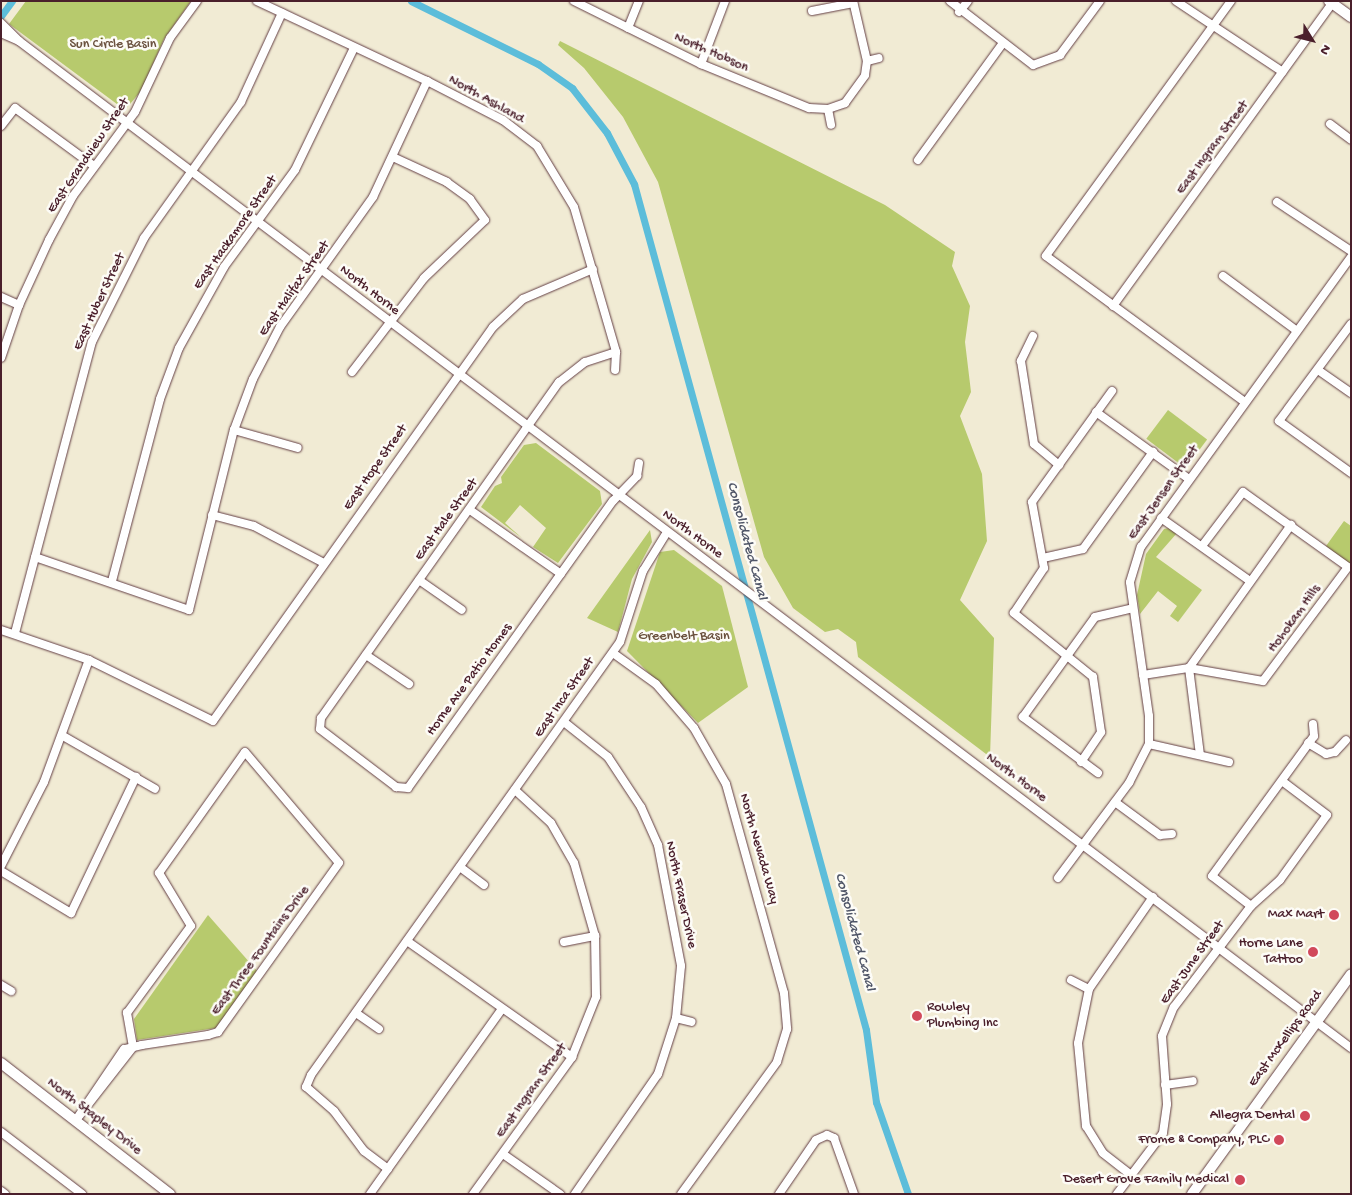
<!DOCTYPE html>
<style>
body{margin:0}
#map{position:relative;width:1352px;height:1195px;overflow:hidden;background:#f1ebd4;font-family:"Gochi Hand",sans-serif}
div>[style]{position:absolute}
[style*='--x']{left:calc(var(--x)*1px);top:calc(var(--y)*1px);width:calc(var(--w)*1px);rotate:calc(var(--a)*1deg)}
.green>*{inset:0;background:#b7ca6d;transform-origin:0 0}
.canal>*{height:7px;margin:-3.5px;padding:0 3.5px;transform-origin:3.5px;border-radius:3.5px;background:#5cbdda}
.roads{filter:drop-shadow(0 0 1px #633e44) drop-shadow(0 0 1px #633e44)}
.minor>*{height:8px;margin:-4px;padding:0 4px;transform-origin:4px;border-radius:4px;background:#fff}
.major>*{height:10px;margin:-5px;padding:0 5px;transform-origin:5px;border-radius:5px;background:#fff}
.dots>*{width:14px;height:14px;translate:-50% -50%;box-sizing:border-box;border:2px solid #fdfcf7;border-radius:50%}
span{translate:-50% -50%;white-space:nowrap;text-align:center;line-height:1.15;-webkit-text-stroke:5px #fdfcf7;paint-order:stroke}
.park-label{font-size:14px;color:#6b523f}
.street-label{font-size:14px;color:#4a1f2b}
.poi-label{font-size:14px;color:#4a1f2b}
.right{translate:-100% -50%;text-align:right}
.left{translate:0 -50%;text-align:left}
.water-label{font-size:15px;color:#505668;font-style:italic}
.frame{position:absolute;inset:0;border:2px solid #4a1f2b;pointer-events:none}
.north{position:absolute;left:1287px;top:15px;width:50px;height:50px;-webkit-text-stroke:4px #fdfcf7;paint-order:stroke;rotate:126deg;font-size:14px;font-weight:700;line-height:20px;text-align:center;color:#4a1f2b}
.north::after{content:'';display:block;margin:auto;width:18px;height:22px;background:#4a1f2b;clip-path:polygon(50% 0,100% 100%,50% 72%,0 100%)}
</style>
<div id="map">
<div class="green">
<i style="clip-path:polygon(26px 1px,191px 1px,164px 39px,141px 91px,125px 110px,9px 24px)"></i>
<i style="clip-path:polygon(560px 41px,885px 205px,955px 252px,952px 266px,970px 306px,965px 342px,971px 392px,960px 416px,982px 474px,987px 541px,960px 600px,994px 638px,990px 757px,858px 657px,856px 642px,838px 629px,825px 632px,793px 608px,764px 557px,658px 182px,623px 117px,584px 68px,558px 45px)"></i>
<i style="left:1168px;top:410px;width:49px;height:36px;rotate:37deg"></i>
<i style="clip-path:polygon(536px 443px,600px 491px,602px 504px,558px 563px,533px 547px,546px 528px,520px 505px,505px 523px,522px 538px,481px 507px,495px 486px,502px 483px,501px 477px,524px 445px)"></i>
<i style="clip-path:polygon(1344px 521px,1351px 526px,1351px 576px,1347px 563px,1326px 546px)"></i>
<i style="clip-path:polygon(1169px 528px,1177px 533px,1156px 557px,1202px 590px,1178px 622px,1170px 616px,1177px 606px,1158px 591px,1140px 614px,1137px 595px,1146px 554px,1164px 529px)"></i>
<i style="clip-path:polygon(650px 530px,652px 542px,632px 579px,618px 632px,587px 618px)"></i>
<i style="clip-path:polygon(674px 550px,722px 586px,748px 687px,698px 723px,627px 651px,660px 552px)"></i>
<i style="clip-path:polygon(208px 915px,257px 971px,216px 1028px,137px 1040px,134px 1019px)"></i>
</div>
<div class="canal">
<i style="--x:411;--y:1;--w:142;--a:26.4"></i>
<i style="--x:538;--y:64;--w:42;--a:35.2"></i>
<i style="--x:572;--y:88;--w:57;--a:52.1"></i>
<i style="--x:607;--y:133;--w:58;--a:62.1"></i>
<i style="--x:634;--y:184;--w:877;--a:74.66"></i>
<i style="--x:866;--y:1030;--w:73;--a:82.1"></i>
<i style="--x:876;--y:1102;--w:97;--a:70.8"></i>
<i style="--x:1;--y:16;--w:19;--a:-54"></i>
</div>
<div class="roads">
<div class="minor">
<i style="--x:257;--y:1;--w:188;--a:25.2"></i>
<i style="--x:427;--y:81;--w:85;--a:27.2"></i>
<i style="--x:503;--y:120;--w:43;--a:37.4"></i>
<i style="--x:537;--y:146;--w:71;--a:58.8"></i>
<i style="--x:574;--y:207;--w:151;--a:73.8"></i>
<i style="--x:616;--y:352;--w:18;--a:93"></i>
<i style="--x:574;--y:1;--w:142;--a:26.4"></i>
<i style="--x:701;--y:64;--w:117;--a:22.2"></i>
<i style="--x:809;--y:108;--w:19;--a:3"></i>
<i style="--x:828;--y:109;--w:18;--a:-19"></i>
<i style="--x:845;--y:103;--w:34;--a:-54"></i>
<i style="--x:865;--y:75;--w:14;--a:-82"></i>
<i style="--x:867;--y:61;--w:62;--a:-103.1"></i>
<i style="--x:950;--y:1;--w:105;--a:37.6"></i>
<i style="--x:1033;--y:65;--w:29;--a:-20"></i>
<i style="--x:1060;--y:55;--w:67;--a:-53.5"></i>
<i style="--x:1176;--y:1;--w:128;--a:33.6"></i>
<i style="--x:1231;--y:1;--w:315;--a:126"></i>
<i style="--x:1046;--y:256;--w:247;--a:36.3"></i>
<i style="--x:812;--y:11;--w:42;--a:-11"></i>
<i style="--x:959;--y:12;--w:14;--a:-51"></i>
<i style="--x:1;--y:23;--w:25;--a:45"></i>
<i style="--x:628;--y:28;--w:29;--a:-68"></i>
<i style="--x:1;--y:33;--w:20;--a:24"></i>
<i style="--x:19;--y:41;--w:1670;--a:37.09"></i>
<i style="--x:867;--y:61;--w:12;--a:-14"></i>
<i style="--x:701;--y:64;--w:67;--a:-69.1"></i>
<i style="--x:828;--y:109;--w:16;--a:79"></i>
<i style="--x:1330;--y:124;--w:26;--a:37"></i>
<i style="--x:1;--y:126;--w:23;--a:-52"></i>
<i style="--x:15;--y:108;--w:98;--a:36.3"></i>
<i style="--x:918;--y:160;--w:145;--a:-54"></i>
<i style="--x:1277;--y:202;--w:89;--a:33.5"></i>
<i style="--x:1223;--y:276;--w:92;--a:36.6"></i>
<i style="--x:1;--y:297;--w:20;--a:24"></i>
<i style="--x:1113;--y:306;--w:373;--a:-54.1"></i>
<i style="--x:1351;--y:324;--w:121;--a:126.6"></i>
<i style="--x:1279;--y:421;--w:89;--a:35.8"></i>
<i style="--x:1033;--y:336;--w:28;--a:116"></i>
<i style="--x:1021;--y:361;--w:84;--a:81.1"></i>
<i style="--x:1034;--y:444;--w:33;--a:40"></i>
<i style="--x:616;--y:352;--w:33;--a:162"></i>
<i style="--x:585;--y:362;--w:33;--a:142"></i>
<i style="--x:559;--y:382;--w:412;--a:125.3"></i>
<i style="--x:321;--y:718;--w:11;--a:95"></i>
<i style="--x:320;--y:729;--w:96;--a:37.3"></i>
<i style="--x:396;--y:787;--w:12;--a:5"></i>
<i style="--x:408;--y:788;--w:353;--a:-54.5"></i>
<i style="--x:613;--y:501;--w:35;--a:-46"></i>
<i style="--x:637;--y:476;--w:13;--a:-81"></i>
<i style="--x:1;--y:358;--w:56;--a:-71.2"></i>
<i style="--x:19;--y:305;--w:72;--a:-65.2"></i>
<i style="--x:49;--y:240;--w:50;--a:-61.4"></i>
<i style="--x:73;--y:196;--w:104;--a:-53.6"></i>
<i style="--x:135;--y:112;--w:82;--a:-64.7"></i>
<i style="--x:170;--y:38;--w:46;--a:-53.9"></i>
<i style="--x:1318;--y:370;--w:40;--a:34.9"></i>
<i style="--x:352;--y:372;--w:118;--a:-52.5"></i>
<i style="--x:424;--y:278;--w:84;--a:-43.6"></i>
<i style="--x:485;--y:220;--w:26;--a:-126"></i>
<i style="--x:470;--y:199;--w:29;--a:-144"></i>
<i style="--x:447;--y:182;--w:60;--a:-155.2"></i>
<i style="--x:1096;--y:412;--w:115;--a:35.8"></i>
<i style="--x:234;--y:430;--w:66;--a:15.7"></i>
<i style="--x:470;--y:510;--w:111;--a:35.1"></i>
<i style="--x:212;--y:515;--w:43;--a:14.7"></i>
<i style="--x:254;--y:526;--w:79;--a:27.9"></i>
<i style="--x:1161;--y:518;--w:109;--a:35.3"></i>
<i style="--x:35;--y:557;--w:163;--a:19"></i>
<i style="--x:189;--y:610;--w:186;--a:-76"></i>
<i style="--x:234;--y:430;--w:54;--a:-69.6"></i>
<i style="--x:253;--y:379;--w:59;--a:-62.6"></i>
<i style="--x:280;--y:327;--w:160;--a:-54.4"></i>
<i style="--x:373;--y:197;--w:128;--a:-65"></i>
<i style="--x:1043;--y:558;--w:41;--a:-12.7"></i>
<i style="--x:1083;--y:549;--w:120;--a:-54.2"></i>
<i style="--x:419;--y:580;--w:52;--a:34.9"></i>
<i style="--x:112;--y:581;--w:188;--a:-75.2"></i>
<i style="--x:160;--y:399;--w:54;--a:-69.6"></i>
<i style="--x:179;--y:348;--w:93;--a:-60.9"></i>
<i style="--x:224;--y:267;--w:120;--a:-53.8"></i>
<i style="--x:295;--y:170;--w:136;--a:-64.2"></i>
<i style="--x:1;--y:630;--w:93;--a:18.8"></i>
<i style="--x:89;--y:660;--w:138;--a:26.2"></i>
<i style="--x:213;--y:721;--w:483;--a:-54.6"></i>
<i style="--x:493;--y:327;--w:41;--a:-43"></i>
<i style="--x:523;--y:299;--w:76;--a:-23.2"></i>
<i style="--x:15;--y:633;--w:301;--a:-75.2"></i>
<i style="--x:92;--y:342;--w:116;--a:-63.4"></i>
<i style="--x:144;--y:238;--w:167;--a:-54.5"></i>
<i style="--x:241;--y:102;--w:98;--a:-65.3"></i>
<i style="--x:613;--y:653;--w:53;--a:35.8"></i>
<i style="--x:656;--y:684;--w:58;--a:49.2"></i>
<i style="--x:694;--y:728;--w:64;--a:60.3"></i>
<i style="--x:726;--y:784;--w:217;--a:74.5"></i>
<i style="--x:784;--y:993;--w:36;--a:85"></i>
<i style="--x:787;--y:1029;--w:34;--a:107"></i>
<i style="--x:777;--y:1062;--w:163;--a:126"></i>
<i style="--x:366;--y:655;--w:52;--a:34"></i>
<i style="--x:1143;--y:675;--w:47;--a:-8.7"></i>
<i style="--x:1189;--y:668;--w:75;--a:10"></i>
<i style="--x:1263;--y:681;--w:142;--a:-53.3"></i>
<i style="--x:1348;--y:567;--w:129;--a:-144.5"></i>
<i style="--x:1243;--y:492;--w:68;--a:127.2"></i>
<i style="--x:564;--y:722;--w:56;--a:38.5"></i>
<i style="--x:608;--y:757;--w:60;--a:56.6"></i>
<i style="--x:641;--y:807;--w:42;--a:65.9"></i>
<i style="--x:658;--y:845;--w:123;--a:79.2"></i>
<i style="--x:681;--y:966;--w:52;--a:95.5"></i>
<i style="--x:676;--y:1018;--w:59;--a:107.8"></i>
<i style="--x:658;--y:1074;--w:146;--a:124.7"></i>
<i style="--x:63;--y:736;--w:106;--a:29.9"></i>
<i style="--x:1308;--y:743;--w:21;--a:31"></i>
<i style="--x:1326;--y:754;--w:9;--a:-13"></i>
<i style="--x:1335;--y:752;--w:16;--a:-47"></i>
<i style="--x:1149;--y:744;--w:82;--a:12.7"></i>
<i style="--x:1200;--y:755;--w:88;--a:-97.2"></i>
<i style="--x:1189;--y:668;--w:176;--a:-54.5"></i>
<i style="--x:1081;--y:762;--w:36;--a:-56"></i>
<i style="--x:1101;--y:732;--w:56;--a:-98.3"></i>
<i style="--x:1093;--y:677;--w:102;--a:-141"></i>
<i style="--x:1014;--y:613;--w:54;--a:-56.3"></i>
<i style="--x:1044;--y:568;--w:67;--a:-100.3"></i>
<i style="--x:1032;--y:502;--w:137;--a:-54.2"></i>
<i style="--x:1098;--y:773;--w:94;--a:-143.3"></i>
<i style="--x:1023;--y:717;--w:123;--a:-54.2"></i>
<i style="--x:1095;--y:617;--w:39;--a:-13"></i>
<i style="--x:1115;--y:802;--w:56;--a:36.3"></i>
<i style="--x:1160;--y:835;--w:12;--a:-5"></i>
<i style="--x:1;--y:866;--w:94;--a:-62.9"></i>
<i style="--x:44;--y:782;--w:130;--a:-69.8"></i>
<i style="--x:460;--y:867;--w:30;--a:37"></i>
<i style="--x:1;--y:871;--w:82;--a:31"></i>
<i style="--x:71;--y:913;--w:151;--a:-64.5"></i>
<i style="--x:1058;--y:878;--w:119;--a:-53.2"></i>
<i style="--x:1129;--y:783;--w:44;--a:-62.9"></i>
<i style="--x:1149;--y:744;--w:28;--a:-90"></i>
<i style="--x:1149;--y:716;--w:135;--a:-98.1"></i>
<i style="--x:1130;--y:582;--w:37;--a:-73"></i>
<i style="--x:1141;--y:547;--w:358;--a:-54.1"></i>
<i style="--x:1251;--y:906;--w:49;--a:-142.4"></i>
<i style="--x:1212;--y:876;--w:173;--a:-53.9"></i>
<i style="--x:1314;--y:736;--w:12;--a:-95"></i>
<i style="--x:407;--y:941;--w:202;--a:35.1"></i>
<i style="--x:564;--y:942;--w:32;--a:-11"></i>
<i style="--x:1071;--y:980;--w:20;--a:27"></i>
<i style="--x:1;--y:985;--w:12;--a:31"></i>
<i style="--x:356;--y:1013;--w:28;--a:35"></i>
<i style="--x:676;--y:1018;--w:16;--a:14"></i>
<i style="--x:1165;--y:1085;--w:28;--a:-8"></i>
<i style="--x:76;--y:1120;--w:93;--a:-52"></i>
<i style="--x:133;--y:1047;--w:35;--a:-100"></i>
<i style="--x:127;--y:1013;--w:108;--a:-53.7"></i>
<i style="--x:191;--y:926;--w:62;--a:-121.1"></i>
<i style="--x:159;--y:873;--w:148;--a:-54.6"></i>
<i style="--x:245;--y:752;--w:145;--a:49.7"></i>
<i style="--x:339;--y:863;--w:208;--a:125.6"></i>
<i style="--x:218;--y:1032;--w:10;--a:163"></i>
<i style="--x:208;--y:1035;--w:67;--a:171.4"></i>
<i style="--x:142;--y:1045;--w:18;--a:167"></i>
<i style="--x:124;--y:1049;--w:86;--a:124.1"></i>
<i style="--x:1;--y:1132;--w:102;--a:37.4"></i>
<i style="--x:503;--y:1154;--w:70;--a:35.1"></i>
<i style="--x:388;--y:1169;--w:30;--a:-143"></i>
<i style="--x:364;--y:1151;--w:50;--a:-126.9"></i>
<i style="--x:334;--y:1111;--w:37;--a:-139"></i>
<i style="--x:306;--y:1087;--w:13;--a:-67"></i>
<i style="--x:311;--y:1075;--w:532;--a:-54.49"></i>
<i style="--x:620;--y:642;--w:75;--a:-72.1"></i>
<i style="--x:643;--y:571;--w:46;--a:-58.4"></i>
<i style="--x:1131;--y:1175;--w:36;--a:-142"></i>
<i style="--x:1103;--y:1153;--w:32;--a:-122"></i>
<i style="--x:1086;--y:1126;--w:83;--a:-95.5"></i>
<i style="--x:1078;--y:1043;--w:55;--a:-78.5"></i>
<i style="--x:1089;--y:989;--w:112;--a:-55.2"></i>
<i style="--x:1;--y:1191;--w:5;--a:37"></i>
<i style="--x:370;--y:1194;--w:227;--a:-54.5"></i>
<i style="--x:473;--y:1194;--w:169;--a:-54.1"></i>
<i style="--x:572;--y:1057;--w:65;--a:-68.2"></i>
<i style="--x:596;--y:997;--w:61;--a:-90.9"></i>
<i style="--x:595;--y:936;--w:76;--a:-106"></i>
<i style="--x:574;--y:863;--w:46;--a:-119.9"></i>
<i style="--x:551;--y:823;--w:49;--a:-137.5"></i>
<i style="--x:779;--y:1194;--w:65;--a:-55.6"></i>
<i style="--x:816;--y:1140;--w:12;--a:-24"></i>
<i style="--x:827;--y:1135;--w:8;--a:23"></i>
<i style="--x:834;--y:1138;--w:59;--a:70.3"></i>
<i style="--x:1117;--y:1194;--w:76;--a:-53"></i>
<i style="--x:1163;--y:1133;--w:29;--a:-82"></i>
<i style="--x:1167;--y:1104;--w:68;--a:-94.2"></i>
<i style="--x:1162;--y:1036;--w:31;--a:-68"></i>
<i style="--x:1174;--y:1007;--w:127;--a:-52.7"></i>
<i style="--x:1251;--y:906;--w:39;--a:-42"></i>
<i style="--x:1280;--y:880;--w:80;--a:-54.1"></i>
<i style="--x:1327;--y:815;--w:56;--a:-142.9"></i>
</div>
<div class="major">
<i style="--x:1329;--y:1;--w:27;--a:36"></i>
<i style="--x:1;--y:1063;--w:214;--a:37.8"></i>
<i style="--x:1192;--y:1194;--w:271;--a:-54.1"></i>
</div>
</div>
<div class="dots">
<i style="left:1334px;top:915px;background:#d1495b"></i>
<i style="left:1313px;top:952px;background:#d1495b"></i>
<i style="left:917px;top:1016px;background:#d1495b"></i>
<i style="left:1305px;top:1116px;background:#d1495b"></i>
<i style="left:1279px;top:1140px;background:#d1495b"></i>
<i style="left:1240px;top:1180px;background:#d1495b"></i>
</div>
<div class="park-label">
<span style="left:113px;top:45px">Sun Circle Basin</span>
<span style="left:684px;top:637px">Greenbelt Basin</span>
</div>
<div class="street-label">
<span style="left:711px;top:53px;rotate:24deg">North Hobson</span>
<span style="left:486px;top:100px;rotate:30deg">North Ashland</span>
<span style="left:1213px;top:148px;rotate:-54deg">East Ingram Street</span>
<span style="left:89px;top:156px;rotate:-56deg">East Grandview Street</span>
<span style="left:236px;top:233px;rotate:-55deg">East Hackamore Street</span>
<span style="left:295px;top:289px;rotate:-55deg">East Halifax Street</span>
<span style="left:369px;top:291px;rotate:38deg">North Horne</span>
<span style="left:100px;top:302px;rotate:-65deg">East Huber Street</span>
<span style="left:376px;top:468px;rotate:-55deg">East Hope Street</span>
<span style="left:1164px;top:493px;rotate:-55deg">East Jensen Street</span>
<span style="left:447px;top:520px;rotate:-54deg">East Hale Street</span>
<span style="left:692px;top:535px;rotate:37deg">North Horne</span>
<span style="left:1295px;top:619px;rotate:-54deg">Hohokam Hills</span>
<span style="left:470px;top:680px;rotate:-54deg">Horne Ave Patio Homes</span>
<span style="left:565px;top:698px;rotate:-55deg">East Inca Street</span>
<span style="left:1016px;top:778px;rotate:37deg">North Horne</span>
<span style="left:758px;top:849px;rotate:74deg">North Nevada Way</span>
<span style="left:680px;top:895px;rotate:78deg">North Fraser Drive</span>
<span style="left:261px;top:951px;rotate:-54deg">East Three Fountains Drive</span>
<span style="left:1193px;top:963px;rotate:-54deg">East June Street</span>
<span style="left:1286px;top:1039px;rotate:-54deg">East McKellips Road</span>
<span style="left:532px;top:1091px;rotate:-55deg">East Ingram Street</span>
<span style="left:94px;top:1117px;rotate:38deg">North Stapley Drive</span>
</div>
<div class="poi-label">
<span class="right" style="left:1324px;top:915px">Max Mart</span>
<span class="right" style="left:1303px;top:952px">Horne Lane<br>Tattoo</span>
<span class="left" style="left:927px;top:1016px">Rowley<br>Plumbing Inc</span>
<span class="right" style="left:1295px;top:1116px">Allegra Dental</span>
<span class="right" style="left:1269px;top:1140px">Frome &amp; Company, PLC</span>
<span class="right" style="left:1229px;top:1180px">Desert Grove Family Medical</span>
</div>
<div class="water-label">
<span style="left:746px;top:541px;rotate:75deg">Consolidated Canal</span>
<span style="left:854px;top:932px;rotate:75deg">Consolidated Canal</span>
</div>
<div class="frame"></div>
<div class="north">N</div>
</div>
